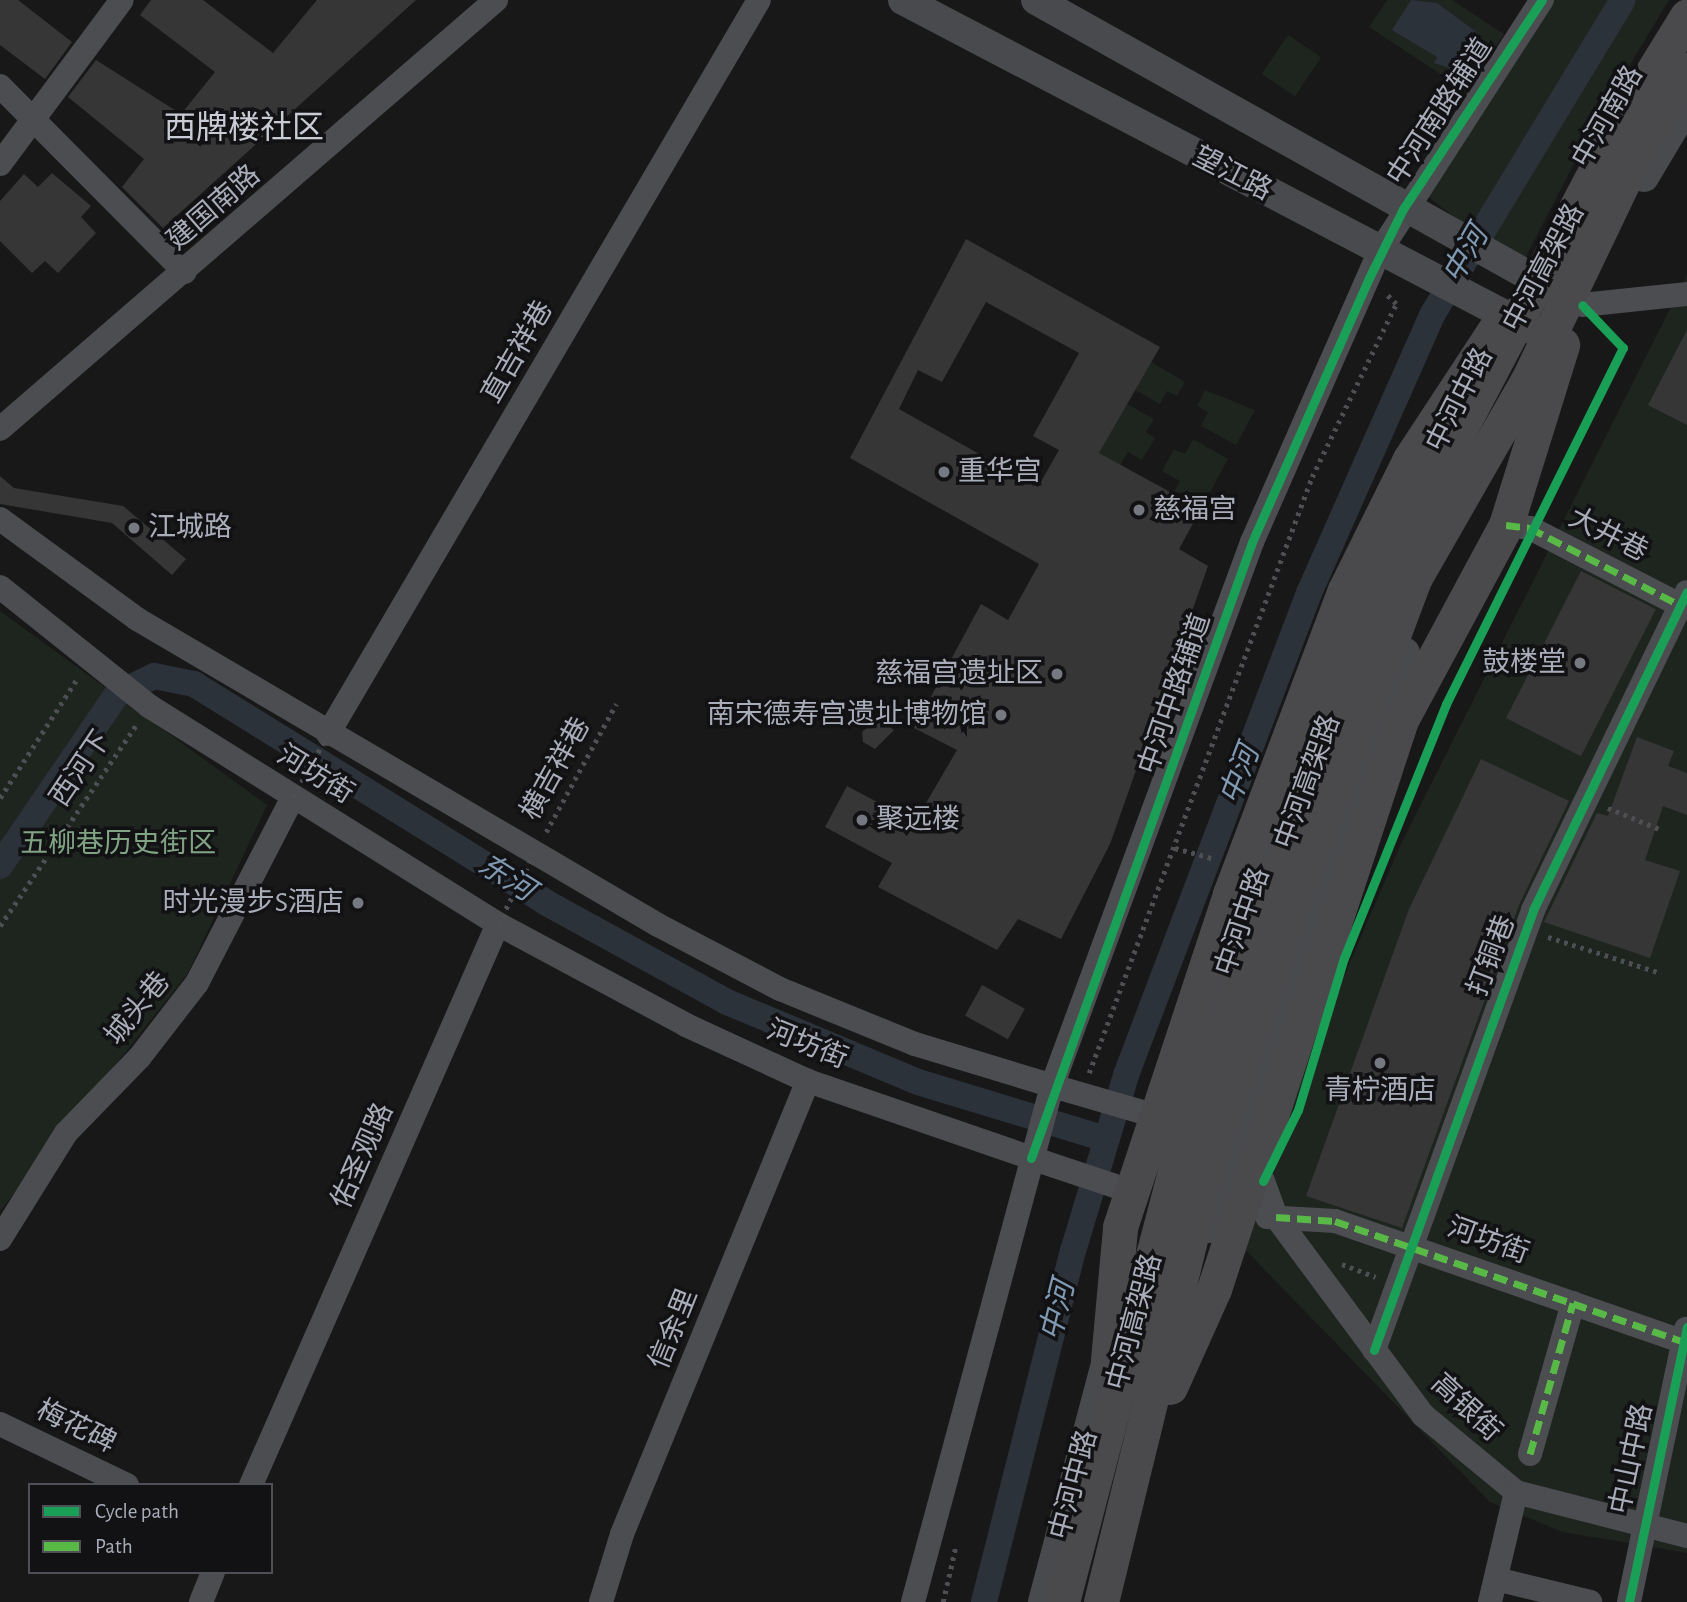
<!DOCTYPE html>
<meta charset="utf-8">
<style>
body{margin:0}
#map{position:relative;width:1687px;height:1602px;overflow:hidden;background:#181818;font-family:"Alegreya Sans","Noto Sans SC",sans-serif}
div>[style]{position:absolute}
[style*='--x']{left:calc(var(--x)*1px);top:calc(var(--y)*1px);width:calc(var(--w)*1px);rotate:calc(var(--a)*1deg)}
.green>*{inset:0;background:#1e251f;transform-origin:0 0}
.water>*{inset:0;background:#2b323a}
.canal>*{height:26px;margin:-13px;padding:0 13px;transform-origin:13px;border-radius:13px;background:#2b323a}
.building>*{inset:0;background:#363637;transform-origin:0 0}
.path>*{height:4.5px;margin-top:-2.25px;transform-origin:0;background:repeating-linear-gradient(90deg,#4e4f53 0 3.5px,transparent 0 8.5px)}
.minor>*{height:24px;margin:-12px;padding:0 12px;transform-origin:12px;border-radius:12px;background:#4c4d51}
.major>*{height:30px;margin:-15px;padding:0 15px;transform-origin:15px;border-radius:15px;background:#494a4d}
.highway>*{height:35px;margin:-17.5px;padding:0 17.5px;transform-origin:17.5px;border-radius:17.5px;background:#4a4a4d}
.path-bridge>*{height:4.5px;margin-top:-2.25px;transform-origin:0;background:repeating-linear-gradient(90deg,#4e4f53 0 3.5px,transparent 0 8.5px)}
.minor-bridge>*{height:24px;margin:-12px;padding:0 12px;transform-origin:12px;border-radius:12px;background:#4c4d51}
.highway-bridge>*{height:35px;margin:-17.5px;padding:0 17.5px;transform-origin:17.5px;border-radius:17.5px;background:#4a4a4d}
.quiet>*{height:7px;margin-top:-3.5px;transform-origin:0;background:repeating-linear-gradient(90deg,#58b947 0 14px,transparent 0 21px)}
.cycleway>*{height:9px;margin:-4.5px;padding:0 4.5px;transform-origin:4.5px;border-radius:4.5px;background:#1a9f57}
.dots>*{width:19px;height:19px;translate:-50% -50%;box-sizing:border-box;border:4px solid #121214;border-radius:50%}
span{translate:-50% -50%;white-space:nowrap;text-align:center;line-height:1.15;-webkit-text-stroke:7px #121214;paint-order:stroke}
.street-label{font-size:28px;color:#a9adb9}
.poi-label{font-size:28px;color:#a9adb9}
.left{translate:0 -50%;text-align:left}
.right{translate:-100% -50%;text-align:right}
.park-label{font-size:28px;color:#80a384}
.water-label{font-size:30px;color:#809ab3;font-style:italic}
.quarter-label{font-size:32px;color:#caccd5}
.legend{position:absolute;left:28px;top:1483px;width:245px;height:91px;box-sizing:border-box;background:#121214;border:2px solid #4e5056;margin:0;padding:9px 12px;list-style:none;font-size:21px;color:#a9adb9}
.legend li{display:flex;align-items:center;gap:14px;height:35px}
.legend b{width:35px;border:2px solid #4e5056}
</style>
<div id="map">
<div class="green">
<i style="clip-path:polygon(1387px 0,1452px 0,1504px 34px,1466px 91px,1369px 27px)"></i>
<i style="clip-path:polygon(1542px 0,1617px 0,1471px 230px,1417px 188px)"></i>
<i style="clip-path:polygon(1635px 0,1669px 0,1596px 121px,1522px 264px,1487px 234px)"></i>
<i style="left:1288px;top:35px;width:40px;height:47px;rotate:34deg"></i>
<i style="clip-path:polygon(1687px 275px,1687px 1553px,1563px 1532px,1490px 1502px,1232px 1236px,1400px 846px)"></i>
<i style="clip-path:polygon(1151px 362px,1185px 382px,1177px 396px,1167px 391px,1160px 404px,1135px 390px)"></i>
<i style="clip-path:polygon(1205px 390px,1255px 410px,1236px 445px,1201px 426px,1208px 412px,1197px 406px)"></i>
<i style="clip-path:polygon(1127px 404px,1154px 419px,1146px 432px,1155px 438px,1142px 460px,1128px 452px,1120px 465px,1099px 453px)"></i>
<i style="clip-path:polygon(1193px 439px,1228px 459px,1201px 509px,1173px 494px,1180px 481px,1162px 471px,1174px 449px,1185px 454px)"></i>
<i style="clip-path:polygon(0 611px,267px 805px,188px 973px,0 1211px)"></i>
</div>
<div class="water">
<i style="clip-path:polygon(1411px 0,1437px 3px,1479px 34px,1459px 54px,1462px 72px,1434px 63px,1437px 57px,1392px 30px)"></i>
</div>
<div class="canal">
<i style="--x:0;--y:866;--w:208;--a:-55.8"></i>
<i style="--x:117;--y:694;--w:41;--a:-25.9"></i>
<i style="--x:154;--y:676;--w:41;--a:11.3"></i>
<i style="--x:194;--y:684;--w:413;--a:31.8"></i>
<i style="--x:545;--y:902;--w:208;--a:28.8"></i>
<i style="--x:727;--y:1002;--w:207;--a:22.7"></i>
<i style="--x:918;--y:1082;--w:196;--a:16.9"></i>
<i style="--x:984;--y:1602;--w:362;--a:-75.8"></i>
<i style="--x:1073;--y:1251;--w:184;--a:-73.2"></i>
<i style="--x:1126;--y:1075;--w:516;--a:-69.21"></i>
<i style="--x:1309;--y:593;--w:304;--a:-66.1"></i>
<i style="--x:1432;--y:315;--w:368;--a:-58.8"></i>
</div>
<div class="building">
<i style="clip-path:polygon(0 0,18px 0,72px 42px,45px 79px,0 45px)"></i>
<i style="clip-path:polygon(151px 0,203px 0,273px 53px,317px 0,416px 0,163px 228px,122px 187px,144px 159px,68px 97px,96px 60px,181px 114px,215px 72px,140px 15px)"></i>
<i style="clip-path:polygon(52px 173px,91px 206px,81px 217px,96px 233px,58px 273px,45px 261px,32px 273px,0 241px,0 201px,24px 174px,38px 187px)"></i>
<i style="clip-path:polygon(evenodd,966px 239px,1160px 347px,1099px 453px,1201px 509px,1179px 549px,1208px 566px,1110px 844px,1061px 939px,1018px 919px,997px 950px,878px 887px,892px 863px,825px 827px,847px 786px,915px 822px,957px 750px,914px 728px,981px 604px,1008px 620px,1039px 564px,850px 458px,966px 239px,986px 302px,1079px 353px,1033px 436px,1059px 450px,1038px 487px,899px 409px,918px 370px,942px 382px,986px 302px)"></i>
<i style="clip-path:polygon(1687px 330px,1687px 425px,1648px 405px)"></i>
<i style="clip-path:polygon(0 476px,14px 488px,123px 506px,186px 559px,172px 575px,112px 523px,0 504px)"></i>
<i style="left:1581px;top:571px;width:84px;height:165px;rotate:27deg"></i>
<i style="clip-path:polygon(877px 719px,894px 730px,875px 749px,863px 742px,862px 732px)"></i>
<i style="clip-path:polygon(1637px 737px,1674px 751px,1668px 766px,1687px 773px,1687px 815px,1663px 806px,1645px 860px,1680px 871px,1650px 958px,1544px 922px,1597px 813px,1608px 816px)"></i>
<i style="clip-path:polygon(1481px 759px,1569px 801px,1519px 905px,1402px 1228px,1306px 1196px,1409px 909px)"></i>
<i style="left:982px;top:985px;width:49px;height:35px;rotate:29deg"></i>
</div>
<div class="path">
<i style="--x:0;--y:798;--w:142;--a:-57.1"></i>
<i style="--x:1608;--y:808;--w:58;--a:22.2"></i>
<i style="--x:546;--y:832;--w:146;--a:-61.3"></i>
<i style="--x:1175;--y:848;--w:41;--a:15.4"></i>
<i style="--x:0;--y:926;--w:244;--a:-55.9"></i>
<i style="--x:1548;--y:937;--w:119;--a:17.7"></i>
<i style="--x:1089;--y:1073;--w:636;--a:-69.49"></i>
<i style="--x:1312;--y:477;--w:192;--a:-64.1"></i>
<i style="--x:1396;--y:304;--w:13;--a:-135"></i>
<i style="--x:1342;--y:1264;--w:36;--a:21"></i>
<i style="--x:943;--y:1602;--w:58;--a:-77.2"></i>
</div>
<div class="minor">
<i style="--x:0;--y:86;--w:262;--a:45.2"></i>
<i style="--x:0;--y:164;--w:204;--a:-53.4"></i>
<i style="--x:1582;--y:305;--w:106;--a:-6"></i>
<i style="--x:0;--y:429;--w:656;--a:-40.86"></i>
<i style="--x:0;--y:519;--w:170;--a:36.1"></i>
<i style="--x:137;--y:619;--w:604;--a:30.43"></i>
<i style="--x:658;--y:925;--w:138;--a:27.7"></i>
<i style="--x:780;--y:989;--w:146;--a:22.2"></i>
<i style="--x:915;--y:1044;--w:155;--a:16.9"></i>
<i style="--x:1506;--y:525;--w:24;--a:7"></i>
<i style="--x:1530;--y:528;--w:169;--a:27.2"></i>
<i style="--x:0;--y:587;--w:191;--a:38.6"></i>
<i style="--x:149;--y:706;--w:411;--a:32"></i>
<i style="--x:498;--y:924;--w:213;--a:28.2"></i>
<i style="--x:686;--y:1025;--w:134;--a:24.7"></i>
<i style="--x:808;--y:1081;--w:249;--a:19"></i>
<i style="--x:328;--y:734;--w:851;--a:-59.58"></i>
<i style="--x:1245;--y:1163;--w:25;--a:45"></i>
<i style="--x:1263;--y:1181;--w:38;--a:70"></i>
<i style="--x:1276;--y:1217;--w:247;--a:53.4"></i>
<i style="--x:1423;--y:1415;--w:121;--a:39.6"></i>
<i style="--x:1516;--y:1492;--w:177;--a:14.4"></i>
<i style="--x:1267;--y:1217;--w:68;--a:3.4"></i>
<i style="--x:1335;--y:1221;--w:373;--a:19.1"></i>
<i style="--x:0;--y:1239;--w:125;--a:-58.1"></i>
<i style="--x:66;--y:1133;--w:105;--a:-45.8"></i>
<i style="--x:139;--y:1058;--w:95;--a:-52.3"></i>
<i style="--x:197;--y:983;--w:209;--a:-62.7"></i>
<i style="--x:1374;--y:1350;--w:468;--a:-70.1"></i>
<i style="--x:1533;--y:910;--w:353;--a:-64.2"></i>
<i style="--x:0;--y:1424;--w:141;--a:25.7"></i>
<i style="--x:1530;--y:1454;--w:157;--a:-74.1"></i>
<i style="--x:251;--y:1485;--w:613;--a:-66.24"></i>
<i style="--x:1496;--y:1579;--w:97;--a:13.7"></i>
<i style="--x:201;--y:1602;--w:32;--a:-68"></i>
<i style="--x:601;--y:1602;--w:71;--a:-72.8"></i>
<i style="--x:622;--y:1534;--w:490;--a:-67.7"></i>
<i style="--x:913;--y:1602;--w:534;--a:-74.92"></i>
<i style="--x:1052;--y:1086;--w:580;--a:-69.81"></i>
<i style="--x:1252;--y:542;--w:318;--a:-66.3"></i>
<i style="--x:1380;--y:251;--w:299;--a:-57.2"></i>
<i style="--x:1490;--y:1602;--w:113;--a:-76.7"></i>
<i style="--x:1629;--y:1602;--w:279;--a:-78.2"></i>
</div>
<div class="major">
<i style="--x:903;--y:0;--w:744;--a:27.63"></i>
<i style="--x:1036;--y:0;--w:598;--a:29.22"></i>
<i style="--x:1644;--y:177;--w:84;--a:-59.2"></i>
<i style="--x:1163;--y:1154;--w:479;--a:-70.6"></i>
<i style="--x:1209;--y:1228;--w:608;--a:-71.21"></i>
<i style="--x:1043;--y:1602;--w:274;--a:-75.2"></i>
</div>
<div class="highway">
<i style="--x:1410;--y:459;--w:171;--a:-56.7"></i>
<i style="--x:1506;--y:525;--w:189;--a:-72.7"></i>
</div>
<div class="path-bridge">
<i style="--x:293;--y:797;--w:72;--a:-60.9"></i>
<i style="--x:498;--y:924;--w:79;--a:-62.8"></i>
</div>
<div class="minor-bridge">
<i style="--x:1063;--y:1089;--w:82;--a:16.2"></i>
<i style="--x:1043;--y:1162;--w:76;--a:18.4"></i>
</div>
<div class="highway-bridge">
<i style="--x:1108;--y:1360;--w:134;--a:-84.8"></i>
<i style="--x:1120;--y:1227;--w:351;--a:-71.7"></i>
<i style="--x:1230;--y:894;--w:325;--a:-69.3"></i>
<i style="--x:1345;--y:590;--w:146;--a:-63.6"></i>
<i style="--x:1170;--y:1387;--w:107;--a:-65.8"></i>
<i style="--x:1214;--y:1289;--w:599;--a:-71.81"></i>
<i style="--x:1401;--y:720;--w:221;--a:-61.7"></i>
<i style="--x:1062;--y:1602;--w:453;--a:-75.3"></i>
<i style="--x:1177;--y:1164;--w:632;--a:-70.59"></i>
<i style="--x:1387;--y:568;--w:491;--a:-62.3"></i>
<i style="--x:1615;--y:133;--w:137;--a:-58.4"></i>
<i style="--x:1101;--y:1602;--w:449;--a:-76.2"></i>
<i style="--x:1208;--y:1166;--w:301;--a:-72"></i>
<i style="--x:1301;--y:880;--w:322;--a:-69.4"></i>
<i style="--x:1414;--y:579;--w:229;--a:-60.2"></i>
<i style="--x:1528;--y:380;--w:255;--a:-64.4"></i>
<i style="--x:1638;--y:150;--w:94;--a:-58.5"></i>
</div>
<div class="quiet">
<i style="--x:1506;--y:525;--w:24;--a:7"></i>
<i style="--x:1530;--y:528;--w:169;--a:27.2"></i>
<i style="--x:1276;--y:1217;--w:59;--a:3.9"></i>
<i style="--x:1335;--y:1221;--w:373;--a:19.1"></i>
<i style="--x:1530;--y:1454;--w:157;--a:-74.1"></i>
</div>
<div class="cycleway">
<i style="--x:1031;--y:1158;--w:654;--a:-70.26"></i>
<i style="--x:1252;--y:542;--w:289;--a:-66.1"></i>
<i style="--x:1369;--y:278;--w:77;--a:-63.8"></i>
<i style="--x:1403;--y:209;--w:251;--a:-56.4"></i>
<i style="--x:1263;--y:1181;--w:79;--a:-63.8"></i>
<i style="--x:1298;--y:1110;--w:159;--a:-73.2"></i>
<i style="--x:1344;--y:958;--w:274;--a:-68.1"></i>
<i style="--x:1446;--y:704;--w:398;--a:-63.6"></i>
<i style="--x:1623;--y:348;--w:59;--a:-133.6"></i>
<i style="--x:1374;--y:1350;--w:468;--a:-70.1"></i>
<i style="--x:1533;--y:910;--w:353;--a:-64.2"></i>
<i style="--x:1629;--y:1602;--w:281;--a:-78.1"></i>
</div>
<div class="dots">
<i style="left:944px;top:472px;background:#767981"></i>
<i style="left:1139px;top:510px;background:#767981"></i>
<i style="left:134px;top:528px;background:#767981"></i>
<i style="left:1580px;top:663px;background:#767981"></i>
<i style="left:1057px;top:674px;background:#767981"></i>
<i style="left:1001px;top:715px;background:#767981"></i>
<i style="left:862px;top:820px;background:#767981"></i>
<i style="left:358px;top:903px;background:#767981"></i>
<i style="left:1380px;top:1063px;background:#767981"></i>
</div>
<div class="street-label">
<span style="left:1440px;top:112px;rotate:-57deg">中河南路辅道</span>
<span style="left:1608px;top:117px;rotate:-60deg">中河南路</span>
<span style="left:1232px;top:174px;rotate:27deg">望江路</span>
<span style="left:214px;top:208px;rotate:-41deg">建国南路</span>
<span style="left:1544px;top:268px;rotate:-62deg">中河高架路</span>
<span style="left:518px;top:352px;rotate:-60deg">直吉祥巷</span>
<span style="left:1460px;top:400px;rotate:-63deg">中河中路</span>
<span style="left:1608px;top:535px;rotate:27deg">大井巷</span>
<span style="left:1175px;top:694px;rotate:-71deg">中河中路辅道</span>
<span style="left:81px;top:769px;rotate:-56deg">西河下</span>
<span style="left:556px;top:769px;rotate:-61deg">横吉祥巷</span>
<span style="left:315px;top:775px;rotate:32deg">河坊街</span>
<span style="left:1308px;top:782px;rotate:-70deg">中河高架路</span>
<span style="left:1243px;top:922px;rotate:-71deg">中河中路</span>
<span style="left:1492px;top:956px;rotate:-69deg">打铜巷</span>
<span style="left:138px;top:1009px;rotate:-51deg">城头巷</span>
<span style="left:807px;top:1045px;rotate:22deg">河坊街</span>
<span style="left:363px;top:1156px;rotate:-66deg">佑圣观路</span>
<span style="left:1488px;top:1241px;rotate:20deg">河坊街</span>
<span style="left:1135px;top:1322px;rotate:-75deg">中河高架路</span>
<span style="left:674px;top:1329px;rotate:-68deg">信余里</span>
<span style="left:1466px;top:1408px;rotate:43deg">高银街</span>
<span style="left:76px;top:1427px;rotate:26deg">梅花碑</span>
<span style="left:1632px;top:1459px;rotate:-78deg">中山中路</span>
<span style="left:1074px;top:1485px;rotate:-75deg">中河中路</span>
</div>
<div class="poi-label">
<span class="left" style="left:958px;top:472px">重华宫</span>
<span class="left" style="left:1153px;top:510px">慈福宫</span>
<span class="left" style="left:148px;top:528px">江城路</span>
<span class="right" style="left:1566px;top:663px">鼓楼堂</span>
<span class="right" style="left:1043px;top:674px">慈福宫遗址区</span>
<span class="right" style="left:987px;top:715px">南宋德寿宫遗址博物馆</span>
<span class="left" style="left:876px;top:820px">聚远楼</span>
<span class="right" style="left:344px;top:903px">时光漫步S酒店</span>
<span style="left:1380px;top:1091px">青柠酒店</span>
</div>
<div class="park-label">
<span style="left:118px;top:844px">五柳巷历史街区</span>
</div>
<div class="water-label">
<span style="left:1466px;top:255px;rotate:-60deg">中河</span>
<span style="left:1240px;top:775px;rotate:-69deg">中河</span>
<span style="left:506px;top:878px;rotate:32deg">东河</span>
<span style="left:1058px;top:1311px;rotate:-76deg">中河</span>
</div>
<div class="quarter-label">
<span style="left:244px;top:128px">西牌楼社区</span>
</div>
<ul class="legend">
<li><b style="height:9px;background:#1a9f57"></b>Cycle path</li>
<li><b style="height:9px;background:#58b947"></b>Path</li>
</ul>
</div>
